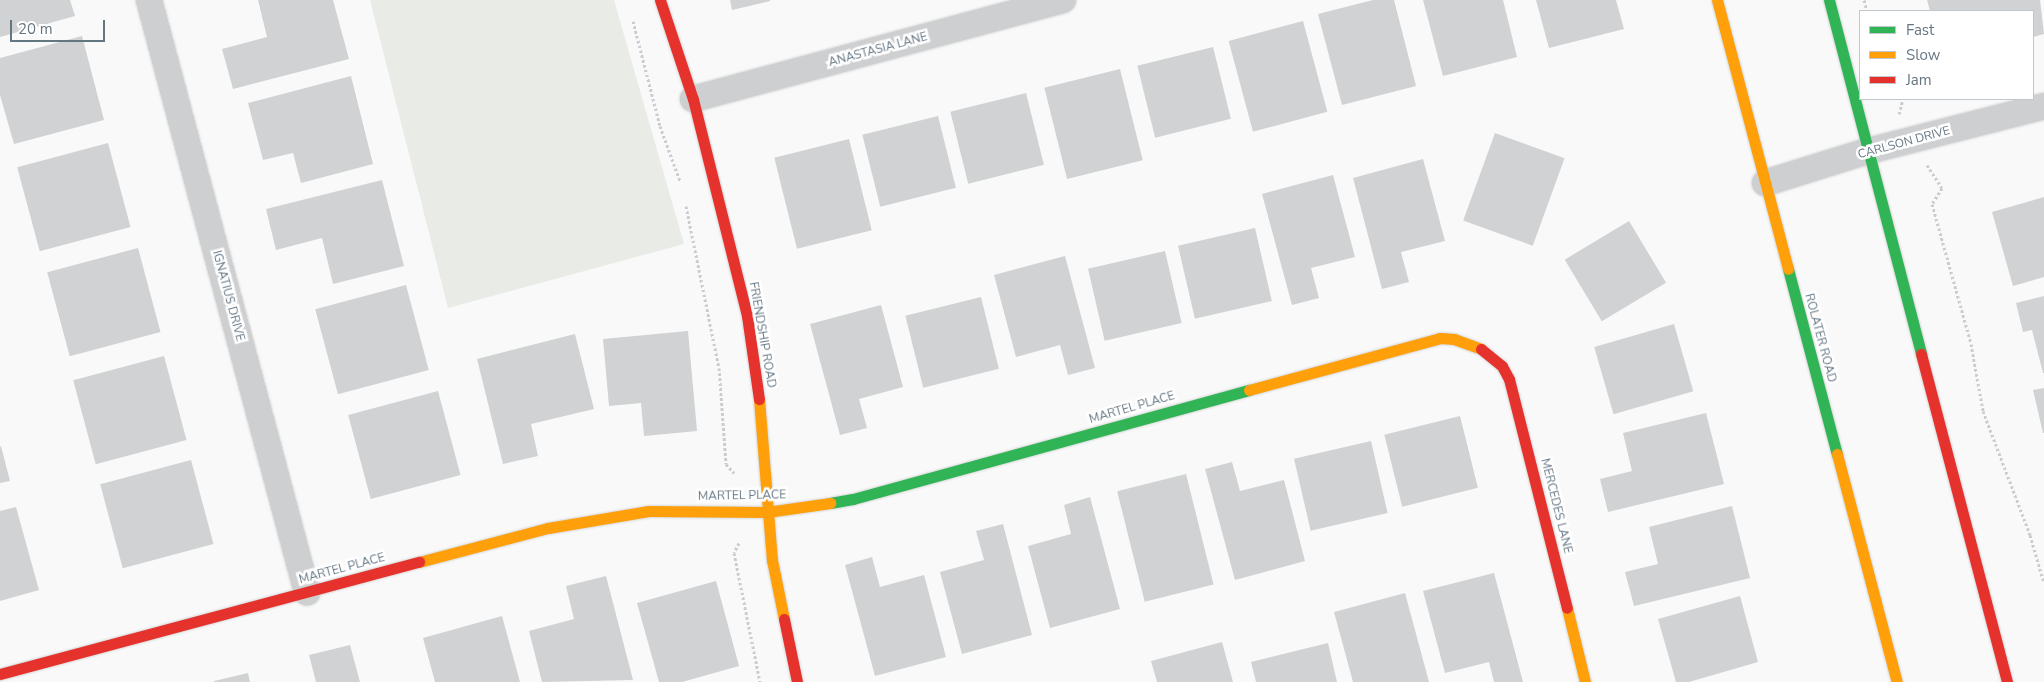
<!DOCTYPE html>
<style>
body{margin:0}
#map{position:relative;width:2044px;height:682px;overflow:hidden;background:#f9f9f9;font-family:"Nunito Sans",sans-serif}
div>[style]{position:absolute}
[style*='--x']{left:calc(var(--x)*1px);top:calc(var(--y)*1px);width:calc(var(--w)*1px);rotate:calc(var(--a)*1deg)}
.green>*{inset:0;background:#e8ebe6}
.building>*{inset:0;background:#d0d2d3;transform-origin:0 0}
.path>*{height:3px;margin-top:-1.5px;transform-origin:0;background:repeating-linear-gradient(90deg,#cbcccd 0 2.5px,transparent 0 5px)}
.roads{filter:drop-shadow(0 0 1px #d5d6d7) drop-shadow(0 0 1px #d5d6d7)}
.street>*{height:26px;margin:-13px;padding:0 13px;transform-origin:13px;border-radius:13px;background:#cecfd0}
.fast>*{height:11px;margin:-5.5px;padding:0 5.5px;transform-origin:5.5px;border-radius:5.5px;background:#30b455}
.slow>*{height:11px;margin:-5.5px;padding:0 5.5px;transform-origin:5.5px;border-radius:5.5px;background:#ff9f0a}
.jam>*{height:11px;margin:-5.5px;padding:0 5.5px;transform-origin:5.5px;border-radius:5.5px;background:#e5322d}
span{translate:-50% -50%;white-space:nowrap;text-align:center;line-height:1.15;-webkit-text-stroke:5px #fff;paint-order:stroke}
.street-label{font-size:12px;color:#657683}
.legend{position:absolute;left:1859px;top:10px;width:175px;height:90px;box-sizing:border-box;background:#fff;border:1px solid #c1c8cd;margin:0;padding:6px 9px;list-style:none;font-size:15px;color:#657683}
.legend li{display:flex;align-items:center;gap:10px;height:25px}
.legend b{width:25px;border:1px solid #c1c8cd}
.scale{position:absolute;left:10px;top:20px;width:95px;height:22px;box-sizing:border-box;border:2px solid #657683;border-top:0;padding-left:6px;font-size:15px;line-height:18px;white-space:nowrap;color:#657683;-webkit-text-stroke:4px #fff;paint-order:stroke}
</style>
<div id="map">
<div class="green">
<i style="clip-path:polygon(370px 0,614px 0,684px 244px,448px 308px)"></i>
</div>
<div class="building">
<i style="clip-path:polygon(0 0,70px 0,75px 16px,0 37px)"></i>
<i style="clip-path:polygon(258px 0,333px 0,349px 59px,233px 89px,222px 49px,267px 37px)"></i>
<i style="clip-path:polygon(730px 0,770px 0,770px 1px,732px 10px)"></i>
<i style="clip-path:polygon(1373px 0,1394px 0,1416px 86px,1342px 105px,1318px 14px)"></i>
<i style="clip-path:polygon(1423px 0,1503px 0,1517px 57px,1443px 76px)"></i>
<i style="clip-path:polygon(1536px 0,1616px 0,1624px 29px,1549px 48px)"></i>
<i style="clip-path:polygon(1927px 0,2040px 0,2044px 34px,2033px 37px,2033px 11px,1930px 11px)"></i>
<i style="left:1303px;top:21px;width:94px;height:77px;rotate:75deg"></i>
<i style="clip-path:polygon(82px 36px,104px 120px,14px 144px,0 95px,0 58px)"></i>
<i style="left:1213px;top:47px;width:74px;height:78px;rotate:76deg"></i>
<i style="left:1120px;top:69px;width:94px;height:78px;rotate:76deg"></i>
<i style="clip-path:polygon(351px 76px,373px 164px,301px 183px,293px 153px,263px 160px,248px 103px)"></i>
<i style="left:1026px;top:93px;width:74px;height:78px;rotate:76deg"></i>
<i style="left:938px;top:116px;width:74px;height:78px;rotate:76deg"></i>
<i style="left:1495px;top:133px;width:74px;height:93px;rotate:20deg"></i>
<i style="left:849px;top:139px;width:94px;height:77px;rotate:76deg"></i>
<i style="left:108px;top:143px;width:87px;height:94px;rotate:75deg"></i>
<i style="clip-path:polygon(1423px 159px,1445px 241px,1401px 252px,1409px 282px,1382px 289px,1353px 178px)"></i>
<i style="clip-path:polygon(1333px 175px,1355px 257px,1311px 268px,1319px 298px,1292px 305px,1262px 194px)"></i>
<i style="clip-path:polygon(382px 180px,404px 266px,333px 284px,322px 238px,276px 250px,266px 209px)"></i>
<i style="clip-path:polygon(2044px 197px,2044px 277px,2013px 286px,1992px 212px)"></i>
<i style="left:1629px;top:221px;width:72px;height:75px;rotate:59deg"></i>
<i style="left:1255px;top:228px;width:75px;height:79px;rotate:77deg"></i>
<i style="left:138px;top:248px;width:87px;height:94px;rotate:75deg"></i>
<i style="left:1165px;top:251px;width:74px;height:79px;rotate:77deg"></i>
<i style="clip-path:polygon(1065px 256px,1095px 368px,1068px 375px,1060px 345px,1016px 357px,994px 275px)"></i>
<i style="left:406px;top:285px;width:88px;height:94px;rotate:75deg"></i>
<i style="clip-path:polygon(2044px 296px,2044px 373px,2043px 373px,2032px 330px,2023px 332px,2016px 303px)"></i>
<i style="left:981px;top:297px;width:74px;height:78px;rotate:76deg"></i>
<i style="clip-path:polygon(881px 305px,903px 387px,859px 399px,867px 428px,840px 435px,810px 324px)"></i>
<i style="left:1674px;top:324px;width:70px;height:83px;rotate:74deg"></i>
<i style="clip-path:polygon(688px 331px,697px 431px,644px 436px,641px 403px,609px 406px,603px 339px)"></i>
<i style="clip-path:polygon(575px 334px,594px 409px,531px 424px,538px 456px,503px 464px,477px 359px)"></i>
<i style="left:164px;top:356px;width:87px;height:94px;rotate:75deg"></i>
<i style="clip-path:polygon(2044px 388px,2044px 433px,2043px 433px,2033px 390px)"></i>
<i style="left:438px;top:391px;width:87px;height:93px;rotate:75deg"></i>
<i style="clip-path:polygon(1706px 413px,1724px 484px,1608px 512px,1600px 479px,1632px 471px,1623px 433px)"></i>
<i style="left:1460px;top:416px;width:74px;height:78px;rotate:76deg"></i>
<i style="left:1371px;top:441px;width:74px;height:79px;rotate:77deg"></i>
<i style="clip-path:polygon(1px 446px,10px 481px,0 483px,0 447px)"></i>
<i style="left:191px;top:460px;width:87px;height:94px;rotate:75deg"></i>
<i style="clip-path:polygon(1232px 462px,1240px 491px,1284px 480px,1305px 561px,1235px 580px,1205px 469px)"></i>
<i style="left:1186px;top:474px;width:114px;height:71px;rotate:76deg"></i>
<i style="clip-path:polygon(1090px 497px,1120px 609px,1050px 628px,1028px 546px,1071px 534px,1064px 505px)"></i>
<i style="clip-path:polygon(1732px 506px,1750px 578px,1634px 606px,1625px 572px,1658px 564px,1649px 527px)"></i>
<i style="clip-path:polygon(16px 507px,39px 590px,0 601px,0 511px)"></i>
<i style="clip-path:polygon(1003px 524px,1032px 635px,962px 654px,940px 572px,984px 560px,976px 531px)"></i>
<i style="clip-path:polygon(872px 557px,880px 587px,924px 575px,946px 657px,875px 676px,845px 565px)"></i>
<i style="clip-path:polygon(1494px 573px,1523px 682px,1494px 682px,1489px 662px,1445px 673px,1423px 591px)"></i>
<i style="clip-path:polygon(606px 576px,633px 680px,542px 682px,529px 631px,574px 619px,566px 586px)"></i>
<i style="clip-path:polygon(716px 581px,739px 666px,682px 682px,659px 682px,637px 603px)"></i>
<i style="clip-path:polygon(1405px 593px,1429px 682px,1353px 682px,1334px 612px)"></i>
<i style="clip-path:polygon(1740px 596px,1758px 662px,1689px 682px,1676px 682px,1658px 619px)"></i>
<i style="clip-path:polygon(502px 616px,520px 682px,435px 682px,423px 638px)"></i>
<i style="clip-path:polygon(1222px 642px,1233px 682px,1157px 682px,1151px 661px)"></i>
<i style="clip-path:polygon(1328px 643px,1337px 682px,1256px 682px,1251px 662px)"></i>
<i style="clip-path:polygon(350px 645px,360px 682px,316px 682px,309px 655px)"></i>
<i style="clip-path:polygon(248px 673px,250px 682px,214px 682px,214px 681px)"></i>
</div>
<div class="path">
<i style="--x:1864;--y:0;--w:11;--a:75"></i>
<i style="--x:633;--y:21;--w:108;--a:75.6"></i>
<i style="--x:660;--y:126;--w:59;--a:70"></i>
<i style="--x:1899;--y:114;--w:16;--a:-75"></i>
<i style="--x:1927;--y:165;--w:27;--a:57"></i>
<i style="--x:1942;--y:188;--w:19;--a:122"></i>
<i style="--x:1932;--y:204;--w:145;--a:74.4"></i>
<i style="--x:1971;--y:344;--w:68;--a:79.8"></i>
<i style="--x:1983;--y:411;--w:133;--a:69.2"></i>
<i style="--x:2030;--y:535;--w:50;--a:73.7"></i>
<i style="--x:686;--y:206;--w:165;--a:78.5"></i>
<i style="--x:719;--y:368;--w:96;--a:85.8"></i>
<i style="--x:726;--y:464;--w:12;--a:48"></i>
<i style="--x:739;--y:543;--w:11;--a:117"></i>
<i style="--x:734;--y:553;--w:132;--a:78.6"></i>
</div>
<div class="roads">
<div class="street">
<i style="--x:149;--y:0;--w:613;--a:75.06"></i>
<i style="--x:693;--y:99;--w:383;--a:-15"></i>
<i style="--x:1765;--y:183;--w:108;--a:-17.3"></i>
<i style="--x:1868;--y:151;--w:182;--a:-14.3"></i>
</div>
<div class="fast">
<i style="--x:1829;--y:0;--w:366;--a:75.4"></i>
<i style="--x:1788;--y:269;--w:191;--a:75.2"></i>
<i style="--x:830;--y:503;--w:23;--a:-10"></i>
<i style="--x:853;--y:499;--w:411;--a:-15.4"></i>
</div>
<div class="slow">
<i style="--x:1717;--y:0;--w:278;--a:75.2"></i>
<i style="--x:1249;--y:390;--w:198;--a:-15.2"></i>
<i style="--x:1440;--y:338;--w:14;--a:4"></i>
<i style="--x:1454;--y:339;--w:29;--a:20"></i>
<i style="--x:759;--y:399;--w:162;--a:85.4"></i>
<i style="--x:772;--y:560;--w:60;--a:78.5"></i>
<i style="--x:1837;--y:454;--w:236;--a:75.3"></i>
<i style="--x:419;--y:562;--w:133;--a:-14.8"></i>
<i style="--x:548;--y:528;--w:102;--a:-9.6"></i>
<i style="--x:649;--y:511;--w:118;--a:0.5"></i>
<i style="--x:767;--y:512;--w:64;--a:-8.1"></i>
<i style="--x:1567;--y:608;--w:76;--a:76.3"></i>
</div>
<div class="jam">
<i style="--x:660;--y:0;--w:104;--a:71.6"></i>
<i style="--x:693;--y:99;--w:224;--a:76"></i>
<i style="--x:747;--y:316;--w:84;--a:81.8"></i>
<i style="--x:1481;--y:349;--w:27;--a:39"></i>
<i style="--x:1502;--y:366;--w:15;--a:62"></i>
<i style="--x:1509;--y:379;--w:236;--a:75.8"></i>
<i style="--x:1921;--y:354;--w:339;--a:75.3"></i>
<i style="--x:784;--y:619;--w:64;--a:78.3"></i>
<i style="--x:0;--y:674;--w:434;--a:-15"></i>
</div>
</div>
<div class="street-label">
<span style="left:878px;top:50px;rotate:-15deg">ANASTASIA LANE</span>
<span style="left:1904px;top:143px;rotate:-15deg">CARLSON DRIVE</span>
<span style="left:228px;top:296px;rotate:75deg">IGNATIUS DRIVE</span>
<span style="left:762px;top:335px;rotate:80deg">FRIENDSHIP ROAD</span>
<span style="left:1820px;top:338px;rotate:75deg">ROLATER ROAD</span>
<span style="left:1132px;top:408px;rotate:-16deg">MARTEL PLACE</span>
<span style="left:742px;top:496px;rotate:-1deg">MARTEL PLACE</span>
<span style="left:1556px;top:506px;rotate:76deg">MERCEDES LANE</span>
<span style="left:342px;top:569px;rotate:-15deg">MARTEL PLACE</span>
</div>
<ul class="legend">
<li><b style="height:6px;background:#30b455"></b>Fast</li>
<li><b style="height:6px;background:#ff9f0a"></b>Slow</li>
<li><b style="height:6px;background:#e5322d"></b>Jam</li>
</ul>
<div class="scale">20 m</div>
</div>
